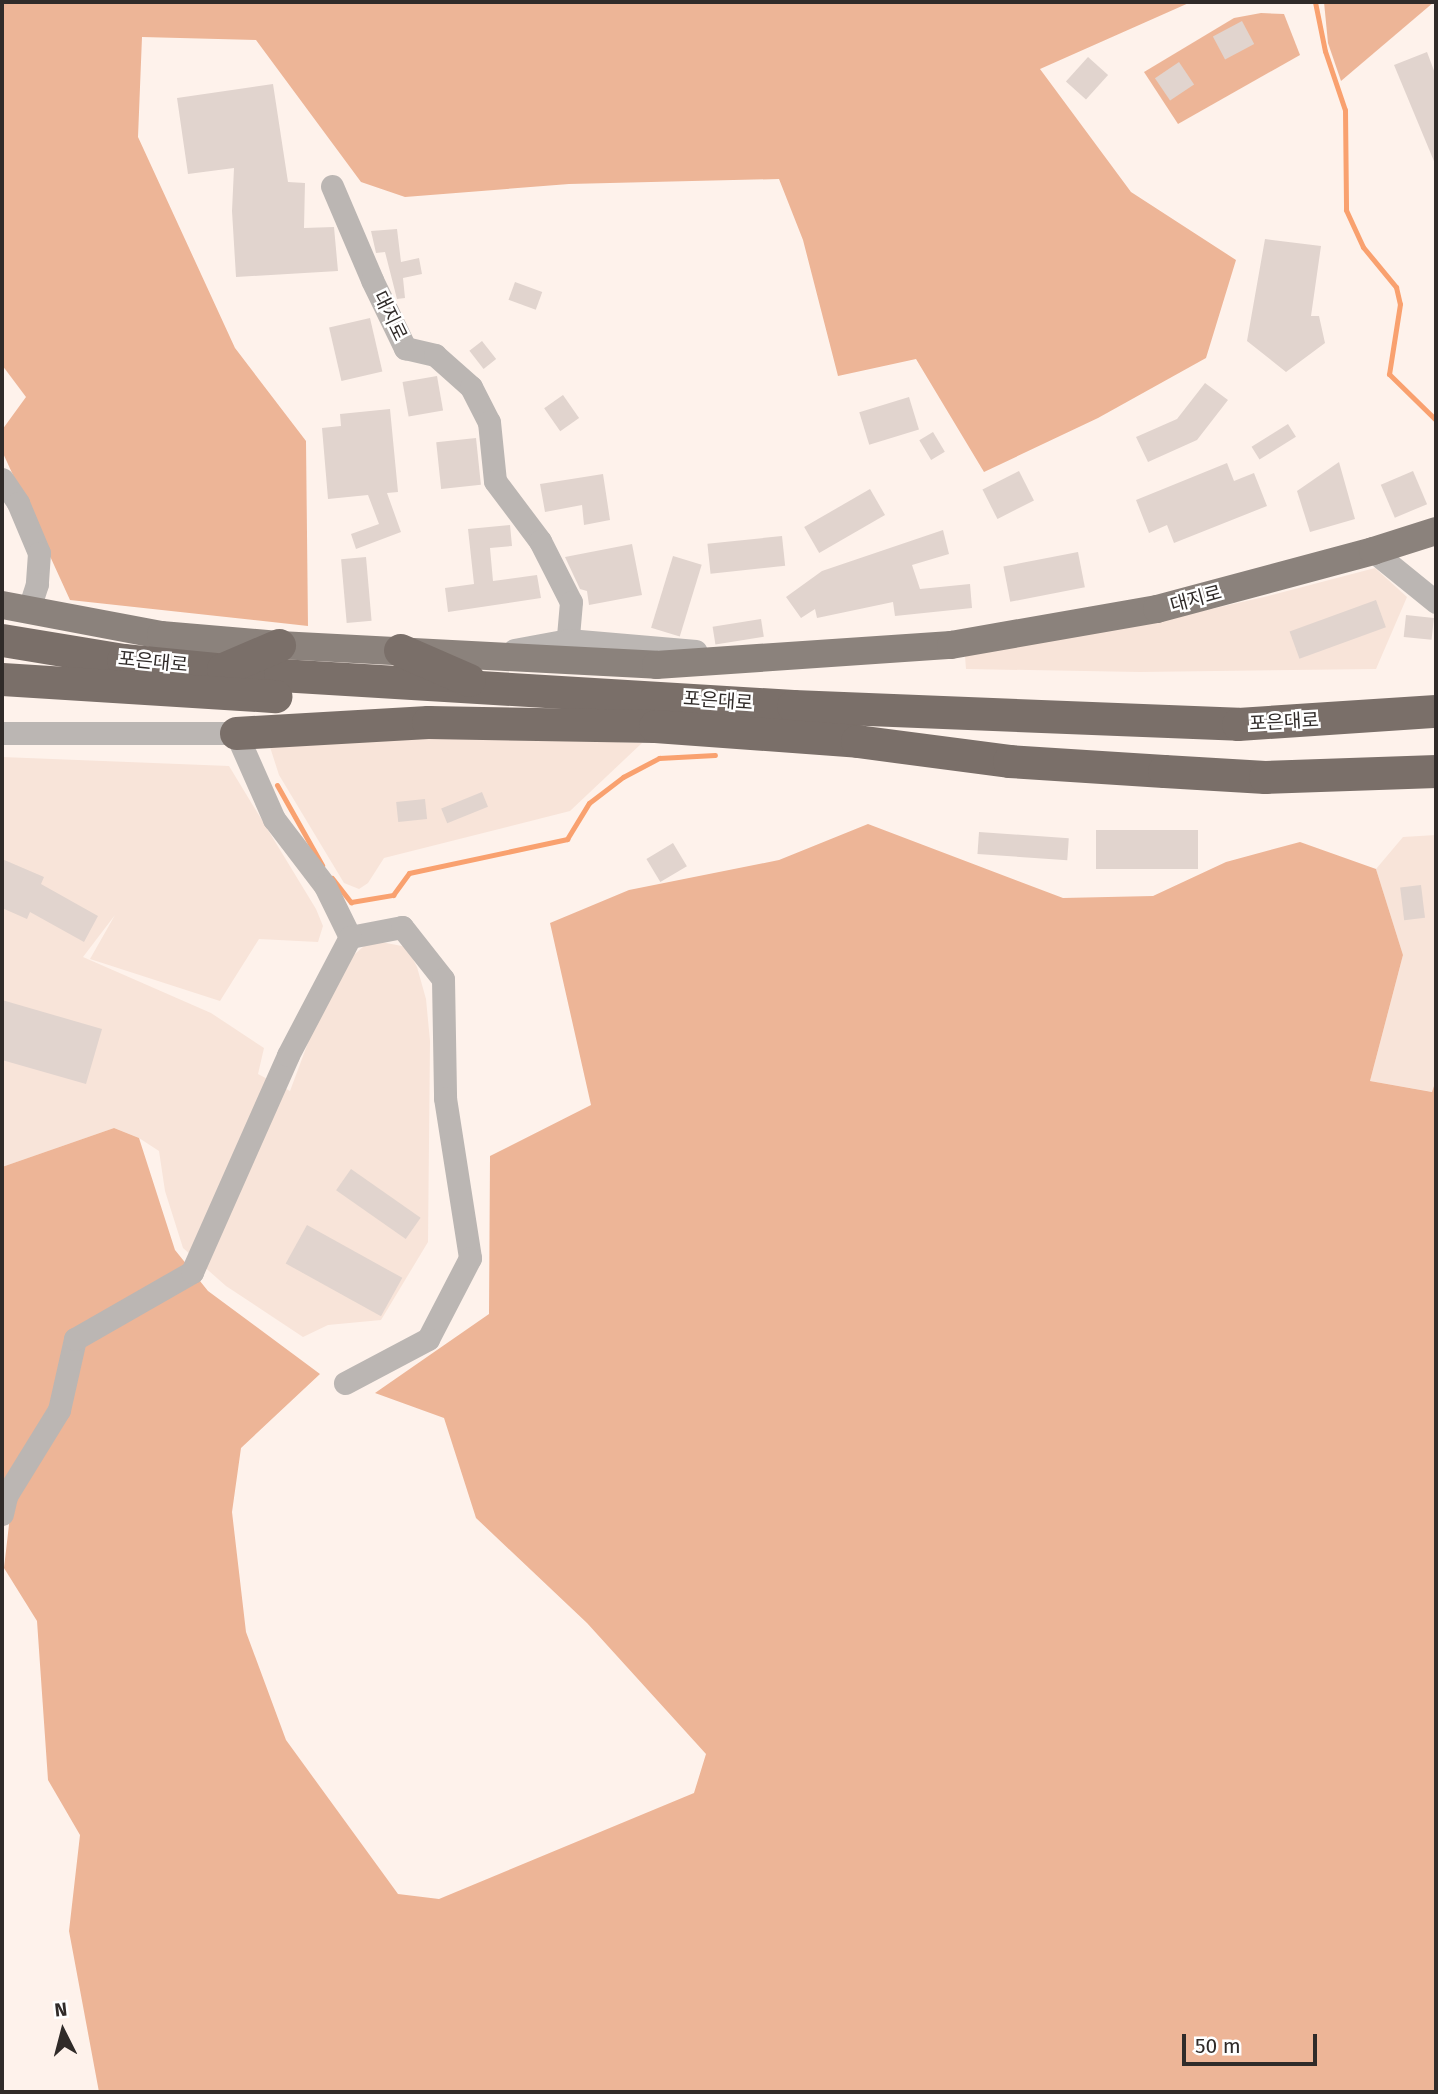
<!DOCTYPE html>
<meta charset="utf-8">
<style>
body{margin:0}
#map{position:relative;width:1438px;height:2094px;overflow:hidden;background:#fef2eb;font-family:"Fira Sans","Noto Sans KR",sans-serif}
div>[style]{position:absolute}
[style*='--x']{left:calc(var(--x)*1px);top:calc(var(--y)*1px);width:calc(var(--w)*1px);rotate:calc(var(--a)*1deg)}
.built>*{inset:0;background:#f8e4d9}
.green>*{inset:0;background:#edb597}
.stream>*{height:5px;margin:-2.5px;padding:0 2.5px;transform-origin:2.5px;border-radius:2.5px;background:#f9a16f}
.building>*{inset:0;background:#e1d4ce;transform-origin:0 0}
.minor>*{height:23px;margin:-11.5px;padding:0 11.5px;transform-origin:11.5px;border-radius:11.5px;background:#bbb6b3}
.major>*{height:28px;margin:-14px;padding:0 14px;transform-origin:14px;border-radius:14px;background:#8b827c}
.highway>*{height:33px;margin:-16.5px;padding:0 16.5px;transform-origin:16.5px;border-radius:16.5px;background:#7a6f69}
span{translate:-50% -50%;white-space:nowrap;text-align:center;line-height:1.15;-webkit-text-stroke:5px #fff;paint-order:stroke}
.street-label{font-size:19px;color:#302b29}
.frame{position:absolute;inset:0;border:4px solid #302b29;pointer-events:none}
.north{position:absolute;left:28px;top:1996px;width:70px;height:70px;-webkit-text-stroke:5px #fff;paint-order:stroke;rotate:354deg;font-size:19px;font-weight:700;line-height:28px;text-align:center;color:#302b29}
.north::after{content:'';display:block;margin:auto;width:24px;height:32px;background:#302b29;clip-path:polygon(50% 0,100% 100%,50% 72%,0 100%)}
.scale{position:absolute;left:1182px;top:2034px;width:135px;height:32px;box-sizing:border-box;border:4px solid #302b29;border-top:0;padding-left:9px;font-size:21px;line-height:24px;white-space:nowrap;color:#302b29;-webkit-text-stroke:5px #fff;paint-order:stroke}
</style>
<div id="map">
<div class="built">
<i style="clip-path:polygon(1375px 568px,1407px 597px,1376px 669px,1140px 672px,966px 669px,965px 656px,1145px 624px,1264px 597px)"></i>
<i style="clip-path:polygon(434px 735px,642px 743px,570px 811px,384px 858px,368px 883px,359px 889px,344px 883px,279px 775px,270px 747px)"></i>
<i style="clip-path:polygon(2px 757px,229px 766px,316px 909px,323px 926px,318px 942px,259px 939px,220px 1001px,90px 959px,115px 915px,83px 957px,211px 1013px,264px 1048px,258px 1074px,290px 1091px,331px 981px,347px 961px,364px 946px,376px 941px,407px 947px,417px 967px,426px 999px,430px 1041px,428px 1242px,381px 1320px,328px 1325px,303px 1337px,226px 1286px,183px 1248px,165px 1191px,159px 1151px,139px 1138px,114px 1128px,2px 1167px)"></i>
<i style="clip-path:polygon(1436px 835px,1436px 1080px,1433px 1092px,1370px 1081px,1403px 955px,1376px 869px,1403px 837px)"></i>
</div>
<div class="green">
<i style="clip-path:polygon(2px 2px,1191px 2px,1040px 69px,1131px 192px,1236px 260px,1206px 358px,1098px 418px,984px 472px,916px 359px,838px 376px,803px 240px,779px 179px,569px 184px,405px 197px,361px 182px,256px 40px,142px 37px,138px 137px,235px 348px,306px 441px,308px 626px,70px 600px,2px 451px,2px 430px,26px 397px,2px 365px)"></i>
<i style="clip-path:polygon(1324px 2px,1434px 2px,1341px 81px,1328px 43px)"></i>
<i style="clip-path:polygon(1261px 13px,1284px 14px,1300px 55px,1178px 124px,1144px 72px,1234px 18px)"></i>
<i style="clip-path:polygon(868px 824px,1063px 898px,1153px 896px,1226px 862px,1300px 842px,1376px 869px,1403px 955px,1370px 1081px,1432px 1092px,1436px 1080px,1436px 2092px,99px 2092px,69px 1931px,80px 1835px,48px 1780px,37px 1621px,4px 1568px,10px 1516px,2px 1530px,2px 1167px,114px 1128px,139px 1138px,175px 1250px,208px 1291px,320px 1374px,241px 1448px,232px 1512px,246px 1632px,286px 1740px,398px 1894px,439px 1899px,694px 1793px,706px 1754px,587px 1623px,476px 1518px,444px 1418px,375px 1393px,489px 1314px,490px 1156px,591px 1105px,550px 923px,629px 890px,779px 860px)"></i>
</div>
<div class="stream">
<i style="--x:1315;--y:2;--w:50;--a:78.5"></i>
<i style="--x:1325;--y:51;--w:62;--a:71.3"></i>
<i style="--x:1345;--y:110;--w:100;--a:89.4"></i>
<i style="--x:1346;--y:210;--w:41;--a:65.3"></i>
<i style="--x:1363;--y:247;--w:52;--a:50.5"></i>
<i style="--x:1396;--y:287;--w:17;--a:77"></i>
<i style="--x:1400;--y:304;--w:71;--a:98.9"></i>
<i style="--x:1389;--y:374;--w:66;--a:44.4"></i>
<i style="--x:277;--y:785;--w:92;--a:60.6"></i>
<i style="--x:332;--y:878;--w:31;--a:52"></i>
<i style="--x:351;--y:902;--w:43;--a:-9.5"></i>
<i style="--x:393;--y:895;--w:27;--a:-54"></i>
<i style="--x:409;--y:873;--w:162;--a:-12.1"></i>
<i style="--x:567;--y:839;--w:42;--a:-58.6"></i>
<i style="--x:589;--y:803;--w:43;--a:-37.4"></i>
<i style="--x:623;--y:777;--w:41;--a:-27.8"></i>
<i style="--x:659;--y:758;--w:56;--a:-3.1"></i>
</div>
<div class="building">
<i style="left:1242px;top:21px;width:26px;height:33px;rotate:62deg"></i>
<i style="clip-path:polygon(1427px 52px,1436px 76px,1436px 166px,1394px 65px)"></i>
<i style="left:1088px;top:57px;width:27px;height:33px;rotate:42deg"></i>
<i style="left:1179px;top:62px;width:27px;height:29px;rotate:56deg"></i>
<i style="clip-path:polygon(273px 84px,288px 182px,305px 183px,304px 228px,334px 227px,338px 271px,236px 277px,232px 211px,234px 168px,188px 174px,177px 98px)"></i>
<i style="clip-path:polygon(397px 229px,401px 262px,419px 258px,422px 274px,403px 278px,405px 298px,397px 299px,385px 252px,376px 253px,371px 231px)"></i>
<i style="clip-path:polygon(1265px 239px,1321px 246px,1311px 316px,1319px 316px,1325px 343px,1286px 372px,1247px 341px)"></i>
<i style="left:515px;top:282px;width:29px;height:19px;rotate:20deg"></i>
<i style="left:370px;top:318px;width:55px;height:42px;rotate:77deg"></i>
<i style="left:482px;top:341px;width:23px;height:16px;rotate:52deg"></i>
<i style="left:437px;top:376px;width:35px;height:35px;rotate:80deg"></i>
<i style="clip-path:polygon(1205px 383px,1228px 400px,1197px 440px,1148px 462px,1136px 437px,1177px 419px)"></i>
<i style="left:563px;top:395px;width:28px;height:23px;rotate:55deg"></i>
<i style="left:909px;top:397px;width:34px;height:52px;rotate:73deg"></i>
<i style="clip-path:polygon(390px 409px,398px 492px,387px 493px,401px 532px,356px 549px,351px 534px,379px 524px,368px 495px,328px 499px,322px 428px,341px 426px,340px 414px)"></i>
<i style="left:1288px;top:424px;width:15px;height:43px;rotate:58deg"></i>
<i style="left:933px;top:432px;width:23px;height:16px;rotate:59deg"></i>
<i style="left:476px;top:438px;width:47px;height:40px;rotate:84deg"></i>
<i style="clip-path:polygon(1339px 462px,1355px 519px,1310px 532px,1297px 491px)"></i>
<i style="clip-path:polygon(1227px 463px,1234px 481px,1254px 473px,1267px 506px,1174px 543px,1167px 525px,1149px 533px,1136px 500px)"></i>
<i style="left:1019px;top:471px;width:33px;height:41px;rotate:63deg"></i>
<i style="left:1413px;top:471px;width:36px;height:35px;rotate:67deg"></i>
<i style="clip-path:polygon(603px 474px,610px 520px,584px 525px,582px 505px,545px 512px,540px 484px)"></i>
<i style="left:870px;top:489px;width:30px;height:76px;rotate:60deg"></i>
<i style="clip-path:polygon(510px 525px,512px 546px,490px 548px,493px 581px,537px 575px,541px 598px,448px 612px,445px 588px,474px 584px,468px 529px)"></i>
<i style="clip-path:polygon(943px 530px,949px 554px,912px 565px,920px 589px,970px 584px,972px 608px,895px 616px,893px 602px,817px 618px,815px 609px,801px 618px,786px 597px,822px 571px)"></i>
<i style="left:782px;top:536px;width:30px;height:75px;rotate:84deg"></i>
<i style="clip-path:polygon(632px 544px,642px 595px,589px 605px,587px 591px,580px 589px,565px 557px)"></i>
<i style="left:1078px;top:552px;width:36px;height:76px;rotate:79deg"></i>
<i style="left:673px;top:556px;width:30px;height:75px;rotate:17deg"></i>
<i style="left:366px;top:557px;width:64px;height:25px;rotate:85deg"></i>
<i style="left:1376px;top:600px;width:29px;height:92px;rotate:70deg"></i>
<i style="left:1406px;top:615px;width:28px;height:22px;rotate:6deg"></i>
<i style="left:761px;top:619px;width:18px;height:49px;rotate:81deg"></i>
<i style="left:482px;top:792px;width:16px;height:44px;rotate:68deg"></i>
<i style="left:425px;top:799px;width:20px;height:29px;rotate:84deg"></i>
<i style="left:1198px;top:830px;width:39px;height:102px;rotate:90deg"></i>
<i style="left:979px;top:832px;width:90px;height:22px;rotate:4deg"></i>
<i style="left:673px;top:843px;width:27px;height:31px;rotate:59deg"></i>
<i style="clip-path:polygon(2px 859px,44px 877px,41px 884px,98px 916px,84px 942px,30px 912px,27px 919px,2px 908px)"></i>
<i style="left:1421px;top:885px;width:33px;height:21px;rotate:83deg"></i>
<i style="clip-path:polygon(2px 1000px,102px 1029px,86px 1084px,2px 1060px)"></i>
<i style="left:351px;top:1169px;width:85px;height:26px;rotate:35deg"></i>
<i style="left:307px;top:1225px;width:109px;height:44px;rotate:29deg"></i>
</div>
<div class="minor">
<i style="--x:332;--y:186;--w:102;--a:66.9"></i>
<i style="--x:372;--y:280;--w:76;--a:64.1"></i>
<i style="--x:405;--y:348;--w:31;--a:13"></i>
<i style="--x:435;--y:355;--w:48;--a:41.6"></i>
<i style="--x:471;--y:387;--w:39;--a:63"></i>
<i style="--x:489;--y:422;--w:59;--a:84.2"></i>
<i style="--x:495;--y:481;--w:75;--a:53.1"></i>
<i style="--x:540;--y:541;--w:68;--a:63.1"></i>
<i style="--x:571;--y:602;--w:38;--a:95"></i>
<i style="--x:2;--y:479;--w:29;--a:56"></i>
<i style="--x:18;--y:503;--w:54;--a:67.2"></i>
<i style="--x:39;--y:553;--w:31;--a:94"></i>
<i style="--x:37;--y:584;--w:26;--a:108"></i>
<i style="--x:1373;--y:551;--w:81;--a:39"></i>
<i style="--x:514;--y:650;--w:55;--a:-10.5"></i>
<i style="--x:568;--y:640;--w:128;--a:4.9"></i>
<i style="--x:2;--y:733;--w:234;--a:0"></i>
<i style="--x:236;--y:733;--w:94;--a:66.2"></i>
<i style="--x:274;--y:819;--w:84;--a:52.7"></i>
<i style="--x:325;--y:886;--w:57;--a:63.9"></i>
<i style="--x:350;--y:937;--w:53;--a:-10.9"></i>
<i style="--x:402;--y:927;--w:66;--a:51.7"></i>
<i style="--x:443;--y:979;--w:119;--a:89"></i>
<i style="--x:445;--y:1098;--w:162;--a:81.1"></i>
<i style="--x:470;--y:1258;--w:91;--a:117.4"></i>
<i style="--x:428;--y:1339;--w:94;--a:152.1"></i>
<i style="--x:2;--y:1514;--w:18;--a:-77"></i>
<i style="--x:6;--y:1496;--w:101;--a:-58.4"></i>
<i style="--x:59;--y:1410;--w:73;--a:-77.3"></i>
<i style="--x:75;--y:1339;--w:135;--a:-29.8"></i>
<i style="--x:192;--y:1272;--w:237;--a:-66.1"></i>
<i style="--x:288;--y:1055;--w:133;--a:-62.3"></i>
</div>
<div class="major">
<i style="--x:2;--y:605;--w:162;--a:10.7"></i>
<i style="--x:161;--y:635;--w:118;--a:4.8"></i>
<i style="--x:279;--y:645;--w:378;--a:3"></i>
<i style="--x:656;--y:665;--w:296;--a:-3.9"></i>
<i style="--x:951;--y:645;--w:209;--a:-9.9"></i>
<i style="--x:1157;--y:609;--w:224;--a:-15"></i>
<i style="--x:1373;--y:551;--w:66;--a:-17.6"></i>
</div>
<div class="highway">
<i style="--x:2;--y:640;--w:123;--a:9.4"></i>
<i style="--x:123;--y:660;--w:158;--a:5.5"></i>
<i style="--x:280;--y:675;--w:514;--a:3.46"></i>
<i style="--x:793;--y:706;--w:445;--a:2.3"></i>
<i style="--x:1238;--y:724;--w:198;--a:-3.8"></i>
<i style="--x:400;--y:650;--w:75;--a:23.5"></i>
<i style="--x:223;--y:669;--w:61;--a:-23.2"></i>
<i style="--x:2;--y:679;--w:274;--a:3.6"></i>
<i style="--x:236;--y:733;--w:192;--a:-3.3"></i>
<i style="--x:428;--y:722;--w:227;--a:1"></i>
<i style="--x:655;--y:726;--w:203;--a:4.2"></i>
<i style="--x:857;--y:741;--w:153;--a:7.5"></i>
<i style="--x:1009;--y:761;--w:155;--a:3.7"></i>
<i style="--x:1164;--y:771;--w:101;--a:3.4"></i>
<i style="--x:1265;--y:777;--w:171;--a:-2"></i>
</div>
<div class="street-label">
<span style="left:390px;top:316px;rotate:64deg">대지로</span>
<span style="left:1196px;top:599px;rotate:-15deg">대지로</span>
<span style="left:153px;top:662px;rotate:6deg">포은대로</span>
<span style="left:718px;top:701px;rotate:4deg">포은대로</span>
<span style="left:1284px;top:722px;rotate:-3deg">포은대로</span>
</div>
<div class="frame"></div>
<div class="north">N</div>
<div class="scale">50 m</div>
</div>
